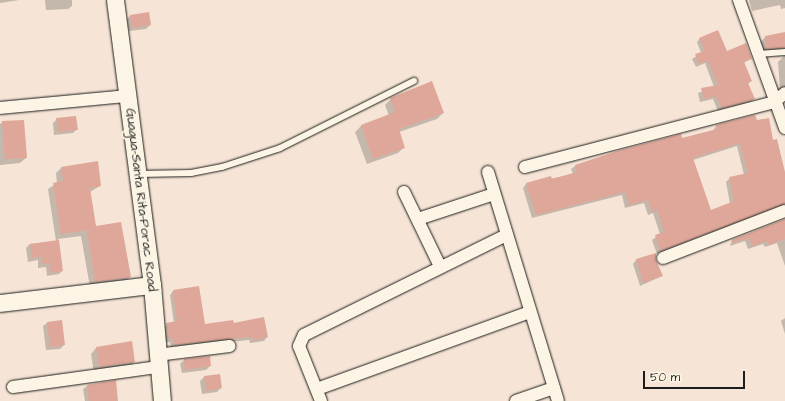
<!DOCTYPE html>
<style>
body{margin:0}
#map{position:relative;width:785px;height:401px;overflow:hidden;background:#f6e5d6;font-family:"Architects Daughter",sans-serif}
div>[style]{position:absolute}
.shadow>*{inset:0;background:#0003}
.building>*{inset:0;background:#dfa799}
.roads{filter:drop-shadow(0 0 1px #1c1c1c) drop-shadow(0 0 1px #1c1c1c)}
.lane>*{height:6px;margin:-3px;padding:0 3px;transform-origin:3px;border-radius:3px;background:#fcf5e5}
.street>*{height:12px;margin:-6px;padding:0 6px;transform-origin:6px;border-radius:6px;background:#fcf5e5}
.secondary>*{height:17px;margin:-8.5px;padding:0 8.5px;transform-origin:8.5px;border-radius:8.5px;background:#fcf5e5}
span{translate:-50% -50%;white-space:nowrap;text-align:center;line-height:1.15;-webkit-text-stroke:4px #fcf5e5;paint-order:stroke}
.street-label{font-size:13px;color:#1c1c1c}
.scale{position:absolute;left:643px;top:371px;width:102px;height:18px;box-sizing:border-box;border:2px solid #1c1c1c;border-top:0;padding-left:5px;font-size:12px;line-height:14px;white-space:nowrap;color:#1c1c1c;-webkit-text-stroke:3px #fcf5e5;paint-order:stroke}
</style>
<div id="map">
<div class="shadow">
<div style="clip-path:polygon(0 0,19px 0,0 3px)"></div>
<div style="clip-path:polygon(45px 0,72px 0,72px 6px,68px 9px,46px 10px)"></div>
<div style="clip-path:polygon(749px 0,785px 0,785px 8px,781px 9px,780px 5px,752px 11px)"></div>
<div style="clip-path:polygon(130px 16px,150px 25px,146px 29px,129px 31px,127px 19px)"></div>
<div style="clip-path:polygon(785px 34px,785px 54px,762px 53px,761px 42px,765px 37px)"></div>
<div style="clip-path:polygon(700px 38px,726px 52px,751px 58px,744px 63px,751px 81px,747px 85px,754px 99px,750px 102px,718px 111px,713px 99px,700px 102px,698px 93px,714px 87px,705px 63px,696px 67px,692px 59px,701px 53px,697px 42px)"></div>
<div style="clip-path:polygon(785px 55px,785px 94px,780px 90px,778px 62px)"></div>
<div style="clip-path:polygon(391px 99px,443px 113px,437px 119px,399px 132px,404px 147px,398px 153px,367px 164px,355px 132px,361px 126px,389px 116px,385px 105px)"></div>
<div style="clip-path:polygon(evenodd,755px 116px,756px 121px,773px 141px,785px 176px,785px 208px,778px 207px,657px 254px,652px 240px,660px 234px,653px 213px,648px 215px,644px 203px,625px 208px,622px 195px,532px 218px,523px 188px,526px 184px,573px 174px,571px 169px,575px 166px,713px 131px,716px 126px,755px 116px,737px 146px,744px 175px,730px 178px,726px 182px,730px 204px,710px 212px,693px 160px,737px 146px)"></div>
<div style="clip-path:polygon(57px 119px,77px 129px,73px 133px,54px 135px,53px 123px)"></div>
<div style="clip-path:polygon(3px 122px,26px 158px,20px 163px,0 165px,0 124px)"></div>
<div style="clip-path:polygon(61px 168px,100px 186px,90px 192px,95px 228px,130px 277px,124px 283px,90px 287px,81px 236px,58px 239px,62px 271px,59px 274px,47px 276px,46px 267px,38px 268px,38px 260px,28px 262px,26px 248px,30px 244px,56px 241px,48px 189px,57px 183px,56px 173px)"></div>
<div style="clip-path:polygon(785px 220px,785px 266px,777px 243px,765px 247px,763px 244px,748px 249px,745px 241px,730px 246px,732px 240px)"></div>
<div style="clip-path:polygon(636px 260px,655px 261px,662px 276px,640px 286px,633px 264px)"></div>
<div style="clip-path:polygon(173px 291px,204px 326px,233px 324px,267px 337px,264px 341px,250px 343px,249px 340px,171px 348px,170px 342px,166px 342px,163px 327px,174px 323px,170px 295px)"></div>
<div style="clip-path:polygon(785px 318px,785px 334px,781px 321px)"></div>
<div style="clip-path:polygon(61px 321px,64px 345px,60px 349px,46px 350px,43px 326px,47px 323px)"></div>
<div style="clip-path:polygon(96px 348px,134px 362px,129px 368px,94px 373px,91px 354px)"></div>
<div style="clip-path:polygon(209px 357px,210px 366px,206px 370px,182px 373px,180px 364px,184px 360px)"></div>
<div style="clip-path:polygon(219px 375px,221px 388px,217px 392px,202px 394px,200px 381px,204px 377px)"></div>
<div style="clip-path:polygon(87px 386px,117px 401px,85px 401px,83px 389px)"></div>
</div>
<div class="building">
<div style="clip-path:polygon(149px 12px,151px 25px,132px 28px,130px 15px)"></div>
<div style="clip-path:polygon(718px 30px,727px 51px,746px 43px,752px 59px,744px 62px,752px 81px,748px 83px,755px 99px,722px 108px,716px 96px,704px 99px,701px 88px,718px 85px,708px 61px,699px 64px,695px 54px,705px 51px,699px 38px)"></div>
<div style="clip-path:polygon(785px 32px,785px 48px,766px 49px,765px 36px)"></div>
<div style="clip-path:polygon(432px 81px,444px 113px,399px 129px,405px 148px,373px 159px,361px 125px,395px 112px,390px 98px)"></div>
<div style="clip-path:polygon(evenodd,755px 115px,757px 120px,769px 118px,773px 140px,777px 139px,785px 172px,785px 204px,660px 251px,655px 235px,664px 232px,657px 210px,652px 212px,648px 200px,629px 205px,625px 192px,536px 215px,526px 183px,551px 176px,552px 179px,577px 172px,575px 165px,617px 151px,681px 134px,682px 138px,717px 129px,716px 125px,755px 115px,740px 143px,748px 173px,729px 177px,734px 201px,711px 210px,693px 158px,740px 143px)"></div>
<div style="clip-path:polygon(76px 116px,78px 130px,58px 132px,56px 118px)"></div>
<div style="clip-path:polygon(24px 120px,27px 158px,5px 159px,2px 121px)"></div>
<div style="clip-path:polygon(98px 161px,101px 186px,90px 188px,96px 226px,121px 222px,131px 277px,95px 282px,87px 230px,61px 234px,53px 183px,63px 181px,61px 167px)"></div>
<div style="clip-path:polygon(785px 219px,785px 239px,768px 245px,767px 241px,752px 246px,749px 238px,733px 243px,732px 240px)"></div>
<div style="clip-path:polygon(59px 240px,63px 271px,51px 273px,49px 263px,42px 264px,41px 257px,32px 258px,30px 244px)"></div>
<div style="clip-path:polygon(656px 253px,656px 260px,663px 276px,643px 283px,636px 259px)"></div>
<div style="clip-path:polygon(199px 286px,205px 324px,233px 320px,234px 323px,264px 317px,268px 337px,253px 341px,252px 337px,228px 339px,174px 345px,173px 339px,169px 339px,166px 323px,177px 321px,173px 290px)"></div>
<div style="clip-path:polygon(62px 320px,65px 345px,50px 347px,47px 322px)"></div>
<div style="clip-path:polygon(132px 341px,135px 362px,99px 367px,96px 347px)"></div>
<div style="clip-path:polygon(210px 356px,211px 366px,185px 370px,184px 359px)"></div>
<div style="clip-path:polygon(220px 374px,222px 388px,206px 391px,204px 376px)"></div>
<div style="clip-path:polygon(116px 380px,118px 401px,89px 401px,87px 385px)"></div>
</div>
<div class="roads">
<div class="lane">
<div style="left:758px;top:54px;width:27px;rotate:-4deg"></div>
<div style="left:139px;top:174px;width:52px;rotate:-1.1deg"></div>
<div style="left:191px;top:173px;width:32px;rotate:-11deg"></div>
<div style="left:222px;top:167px;width:61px;rotate:-18.1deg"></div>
<div style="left:280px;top:148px;width:150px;rotate:-26.6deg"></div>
</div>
<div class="street">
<div style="left:739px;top:0;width:136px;rotate:70.2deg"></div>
<div style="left:0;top:108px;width:128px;rotate:-5.4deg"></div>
<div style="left:525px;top:167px;width:257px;rotate:-14.6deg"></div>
<div style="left:774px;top:102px;width:14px;rotate:-39deg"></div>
<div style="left:488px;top:172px;width:239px;rotate:73deg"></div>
<div style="left:404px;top:192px;width:82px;rotate:64.1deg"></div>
<div style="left:418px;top:219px;width:80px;rotate:-18.2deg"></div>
<div style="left:663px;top:258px;width:131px;rotate:-21.1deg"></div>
<div style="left:157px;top:355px;width:73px;rotate:-7.1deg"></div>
<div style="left:13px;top:387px;width:145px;rotate:-7.9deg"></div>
<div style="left:317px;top:389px;width:226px;rotate:-19.9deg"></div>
<div style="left:321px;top:401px;width:59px;rotate:-111.8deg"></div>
<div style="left:299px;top:346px;width:12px;rotate:-66deg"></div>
<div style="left:304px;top:335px;width:225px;rotate:-26.3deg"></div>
<div style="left:516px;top:401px;width:40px;rotate:-18.9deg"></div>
</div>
<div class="secondary">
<div style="left:115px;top:0;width:287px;rotate:82.6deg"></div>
<div style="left:152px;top:285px;width:116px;rotate:85.1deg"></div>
<div style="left:0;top:303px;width:153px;rotate:-6.8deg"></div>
</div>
</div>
<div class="street-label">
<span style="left:141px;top:200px;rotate:83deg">Guagua-Santa Rita-Porac Road</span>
</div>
<div class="scale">50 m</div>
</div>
